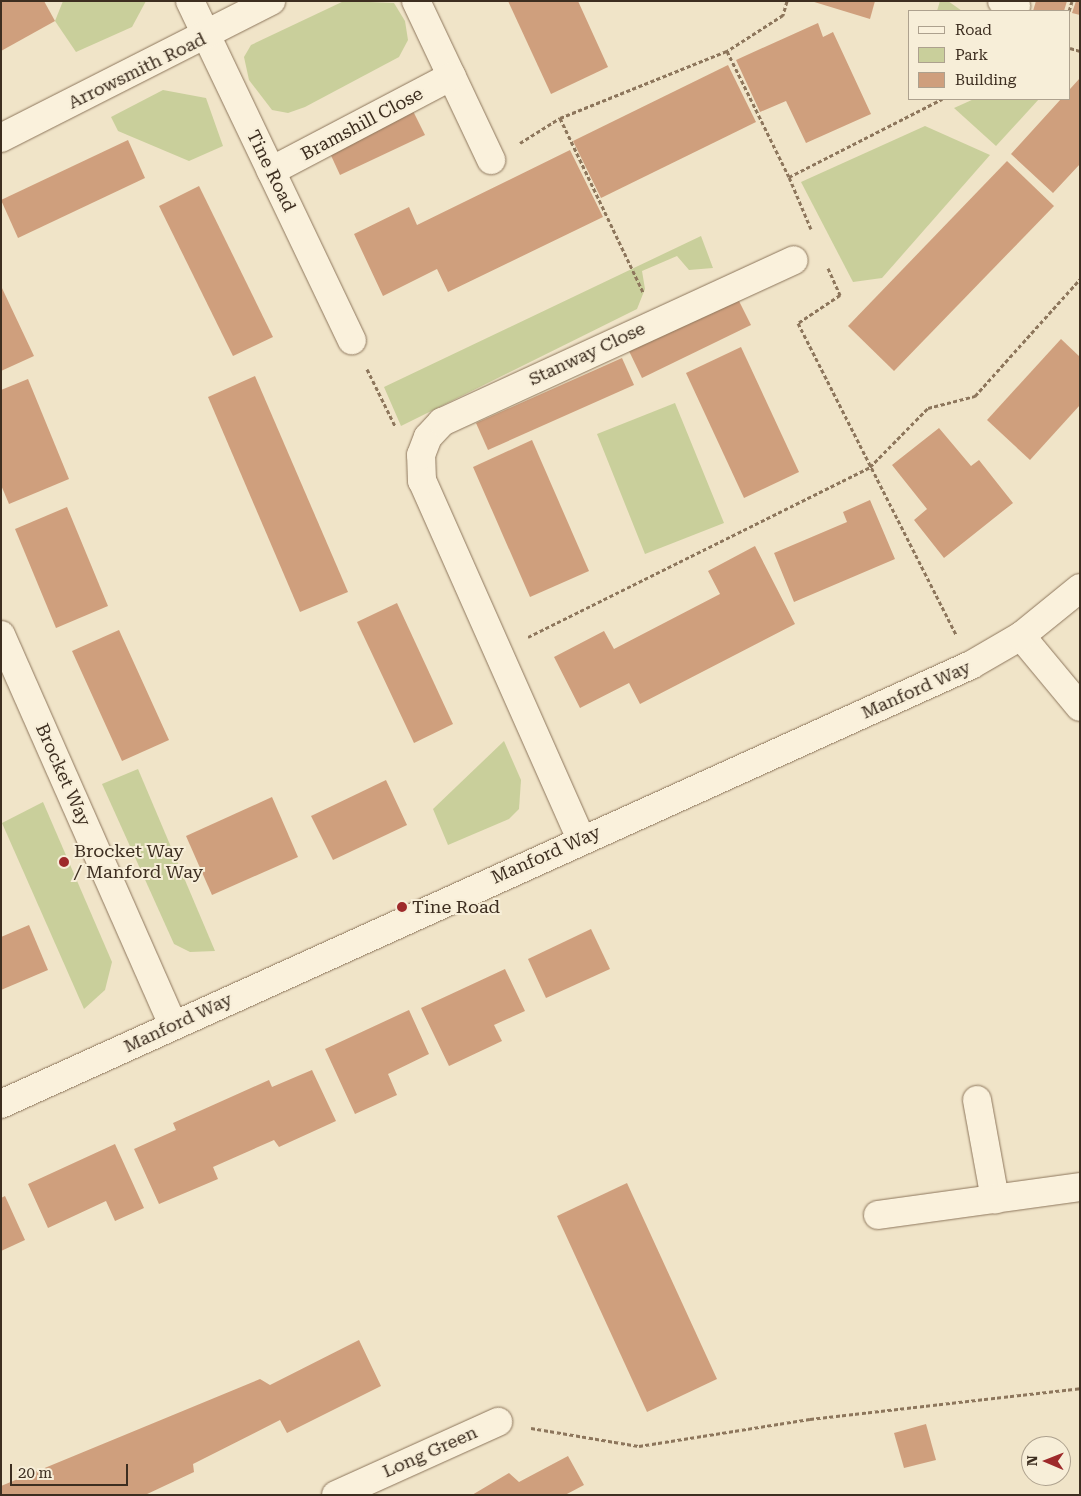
<!DOCTYPE html>
<style>
body{margin:0}
#map{position:relative;width:1081px;height:1496px;overflow:hidden;background:#f0e4c8;font-family:"Roboto Serif",serif}
div>[style]{position:absolute}
.green>*{inset:0;background:#c9cf9b}
.building>*{inset:0;background:#cf9f7d}
.path>*{height:3px;margin-top:-1.5px;transform-origin:0;background:repeating-linear-gradient(90deg,#8d765c 0 4px,transparent 0 6.5px)}
.roads{filter:drop-shadow(0 0 1px #8d765c) drop-shadow(0 0 1px #8d765c)}
.minor>*{height:28px;margin:-14px;padding:0 14px;transform-origin:14px;border-radius:14px;background:#faf1dc}
.dots>*{width:14px;height:14px;translate:-50% -50%;box-sizing:border-box;border:2px solid #f7eed8;border-radius:50%}
span{translate:-50% -50%;white-space:nowrap;text-align:center;line-height:1.15;-webkit-text-stroke:4px #f7eed8;paint-order:stroke}
.street-label{font-size:18px;color:#3d2e20}
.poi-label{font-size:18px;color:#3d2e20}
.left{translate:0 -50%;text-align:left}
.frame{position:absolute;inset:0;border:2px solid #3d2e20;pointer-events:none}
.legend{position:absolute;left:908px;top:10px;width:162px;height:90px;box-sizing:border-box;background:#f7eed8;border:1px solid #ada18e;margin:0;padding:6px 9px;list-style:none;font-size:15px;color:#3d2e20}
.legend li{display:flex;align-items:center;gap:10px;height:25px}
.legend b{width:25px;border:1px solid #ada18e}
.north{position:absolute;left:1021px;top:1436px;width:50px;height:50px;box-sizing:border-box;background:#f7eed8;border:1px solid #ada18e;border-radius:50%;rotate:271deg;font-size:14px;font-weight:700;line-height:20px;text-align:center;color:#3d2e20}
.north::after{content:'';display:block;margin:auto;width:18px;height:22px;background:#9e2a2b;clip-path:polygon(50% 0,100% 100%,50% 72%,0 100%)}
.scale{position:absolute;left:10px;top:1464px;width:118px;height:22px;box-sizing:border-box;border:2px solid #3d2e20;border-top:0;padding-left:6px;font-size:15px;line-height:18px;white-space:nowrap;color:#3d2e20;-webkit-text-stroke:4px #f7eed8;paint-order:stroke}
</style>
<div id="map">
<div class="green">
<div style="clip-path:polygon(63px 1px,146px 1px,132px 27px,76px 52px,55px 21px)"></div>
<div style="clip-path:polygon(344px 1px,394px 3px,405px 21px,408px 40px,399px 57px,305px 107px,288px 113px,272px 110px,249px 80px,244px 57px,251px 45px)"></div>
<div style="clip-path:polygon(940px 1px,948px 1px,962px 11px,937px 11px)"></div>
<div style="clip-path:polygon(163px 90px,206px 98px,223px 146px,189px 161px,118px 131px,111px 117px)"></div>
<div style="clip-path:polygon(974px 99px,1039px 99px,996px 146px,954px 108px)"></div>
<div style="clip-path:polygon(925px 126px,990px 155px,882px 278px,853px 282px,801px 182px)"></div>
<div style="clip-path:polygon(701px 236px,713px 268px,689px 270px,677px 256px,642px 271px,645px 289px,637px 309px,401px 426px,384px 387px)"></div>
<div style="clip-path:polygon(675px 403px,724px 523px,645px 554px,597px 434px)"></div>
<div style="clip-path:polygon(504px 741px,521px 780px,519px 809px,509px 819px,448px 845px,433px 809px)"></div>
<div style="clip-path:polygon(138px 769px,215px 951px,190px 952px,174px 944px,102px 784px)"></div>
<div style="clip-path:polygon(43px 802px,112px 962px,105px 990px,84px 1009px,2px 823px)"></div>
</div>
<div class="building">
<div style="clip-path:polygon(1px 1px,44px 1px,55px 21px,1px 51px)"></div>
<div style="clip-path:polygon(508px 1px,578px 1px,608px 67px,551px 94px)"></div>
<div style="clip-path:polygon(811px 1px,875px 1px,870px 19px)"></div>
<div style="clip-path:polygon(1036px 1px,1067px 1px,1064px 11px,1033px 11px)"></div>
<div style="clip-path:polygon(1076px 1px,1080px 1px,1080px 15px,1072px 13px)"></div>
<div style="clip-path:polygon(818px 23px,823px 37px,833px 32px,871px 114px,806px 143px,786px 101px,760px 112px,736px 60px)"></div>
<div style="clip-path:polygon(728px 65px,756px 122px,601px 198px,573px 141px)"></div>
<div style="clip-path:polygon(1080px 78px,1080px 164px,1053px 193px,1011px 154px,1061px 99px,1070px 99px,1070px 89px)"></div>
<div style="clip-path:polygon(412px 109px,425px 135px,340px 175px,328px 149px)"></div>
<div style="clip-path:polygon(128px 140px,145px 178px,18px 238px,1px 200px)"></div>
<div style="clip-path:polygon(570px 150px,603px 217px,448px 292px,437px 269px,383px 296px,354px 234px,409px 207px,417px 225px)"></div>
<div style="clip-path:polygon(1007px 161px,1054px 206px,894px 371px,848px 326px)"></div>
<div style="clip-path:polygon(199px 186px,273px 337px,233px 356px,159px 206px)"></div>
<div style="clip-path:polygon(1px 286px,34px 356px,1px 371px)"></div>
<div style="clip-path:polygon(738px 299px,751px 325px,642px 378px,629px 351px)"></div>
<div style="clip-path:polygon(1061px 339px,1080px 357px,1080px 405px,1030px 460px,987px 420px)"></div>
<div style="clip-path:polygon(741px 347px,799px 472px,744px 498px,686px 373px)"></div>
<div style="clip-path:polygon(622px 358px,634px 385px,488px 450px,476px 423px)"></div>
<div style="clip-path:polygon(255px 376px,348px 592px,300px 612px,208px 397px)"></div>
<div style="clip-path:polygon(28px 379px,69px 479px,9px 504px,1px 485px,1px 390px)"></div>
<div style="clip-path:polygon(939px 428px,971px 466px,979px 460px,1013px 503px,944px 558px,914px 520px,927px 509px,892px 465px)"></div>
<div style="clip-path:polygon(532px 440px,589px 571px,530px 597px,473px 467px)"></div>
<div style="clip-path:polygon(870px 500px,895px 559px,794px 602px,774px 553px,847px 522px,843px 512px)"></div>
<div style="clip-path:polygon(67px 507px,108px 606px,56px 628px,15px 529px)"></div>
<div style="clip-path:polygon(755px 546px,795px 624px,640px 704px,629px 683px,580px 708px,554px 657px,604px 631px,614px 649px,720px 594px,708px 571px)"></div>
<div style="clip-path:polygon(397px 603px,453px 724px,414px 743px,357px 622px)"></div>
<div style="clip-path:polygon(119px 630px,169px 740px,122px 761px,72px 651px)"></div>
<div style="clip-path:polygon(386px 780px,407px 825px,333px 860px,311px 816px)"></div>
<div style="clip-path:polygon(272px 797px,298px 857px,212px 895px,186px 836px)"></div>
<div style="clip-path:polygon(29px 925px,48px 970px,1px 990px,1px 937px)"></div>
<div style="clip-path:polygon(591px 929px,610px 969px,546px 998px,528px 959px)"></div>
<div style="clip-path:polygon(505px 969px,525px 1011px,494px 1025px,502px 1041px,449px 1066px,421px 1008px)"></div>
<div style="clip-path:polygon(409px 1010px,429px 1054px,388px 1074px,397px 1095px,355px 1114px,325px 1049px)"></div>
<div style="clip-path:polygon(312px 1070px,336px 1121px,279px 1147px,274px 1140px,213px 1167px,218px 1179px,159px 1204px,134px 1149px,176px 1130px,173px 1123px,269px 1080px,272px 1087px)"></div>
<div style="clip-path:polygon(115px 1144px,144px 1208px,115px 1221px,106px 1201px,48px 1228px,28px 1184px)"></div>
<div style="clip-path:polygon(627px 1183px,717px 1379px,647px 1412px,557px 1216px)"></div>
<div style="clip-path:polygon(5px 1196px,25px 1240px,1px 1251px,1px 1198px)"></div>
<div style="clip-path:polygon(359px 1340px,381px 1386px,287px 1433px,280px 1420px,193px 1464px,194px 1472px,145px 1495px,1px 1495px,1px 1486px,260px 1379px,270px 1385px)"></div>
<div style="clip-path:polygon(926px 1424px,936px 1460px,904px 1468px,894px 1433px)"></div>
<div style="clip-path:polygon(568px 1456px,584px 1485px,565px 1495px,472px 1495px,509px 1473px,519px 1482px)"></div>
</div>
<div class="path">
<div style="left:787px;top:1px;width:15px;rotate:106deg"></div>
<div style="left:783px;top:15px;width:67px;rotate:147.3deg"></div>
<div style="left:727px;top:51px;width:140px;rotate:63.8deg"></div>
<div style="left:1069px;top:11px;width:10px;rotate:-73deg"></div>
<div style="left:1070px;top:48px;width:10px;rotate:17deg"></div>
<div style="left:560px;top:118px;width:180px;rotate:-21.9deg"></div>
<div style="left:520px;top:143px;width:47px;rotate:-32deg"></div>
<div style="left:560px;top:118px;width:193px;rotate:64.5deg"></div>
<div style="left:811px;top:229px;width:56px;rotate:-112.9deg"></div>
<div style="left:789px;top:177px;width:172px;rotate:-27deg"></div>
<div style="left:828px;top:268px;width:30px;rotate:66deg"></div>
<div style="left:840px;top:295px;width:50px;rotate:146.3deg"></div>
<div style="left:798px;top:323px;width:350px;rotate:63.1deg"></div>
<div style="left:367px;top:369px;width:64px;rotate:63.8deg"></div>
<div style="left:528px;top:637px;width:382px;rotate:-26.4deg"></div>
<div style="left:870px;top:467px;width:83px;rotate:-45.5deg"></div>
<div style="left:928px;top:408px;width:49px;rotate:-14.3deg"></div>
<div style="left:975px;top:396px;width:157px;rotate:-48.1deg"></div>
<div style="left:531px;top:1428px;width:109px;rotate:9.5deg"></div>
<div style="left:639px;top:1446px;width:173px;rotate:-9deg"></div>
<div style="left:810px;top:1419px;width:272px;rotate:-6.5deg"></div>
</div>
<div class="roads">
<div class="minor">
<div style="left:190px;top:1px;width:376px;rotate:64.5deg"></div>
<div style="left:416px;top:1px;width:176px;rotate:64.7deg"></div>
<div style="left:1002px;top:1px;width:15px;rotate:20deg"></div>
<div style="left:1px;top:138px;width:303px;rotate:-26.9deg"></div>
<div style="left:271px;top:171px;width:204px;rotate:-27.7deg"></div>
<div style="left:1px;top:635px;width:426px;rotate:66.2deg"></div>
<div style="left:1021px;top:636px;width:92px;rotate:50.3deg"></div>
<div style="left:581px;top:839px;width:392px;rotate:-113.9deg"></div>
<div style="left:422px;top:481px;width:26px;rotate:-92deg"></div>
<div style="left:421px;top:455px;width:19px;rotate:-69deg"></div>
<div style="left:428px;top:437px;width:21px;rotate:-47deg"></div>
<div style="left:442px;top:422px;width:387px;rotate:-24.7deg"></div>
<div style="left:977px;top:1100px;width:101px;rotate:79.7deg"></div>
<div style="left:1px;top:1104px;width:1065px;rotate:-24.35deg"></div>
<div style="left:971px;top:665px;width:58px;rotate:-30.1deg"></div>
<div style="left:1021px;top:636px;width:76px;rotate:-39.1deg"></div>
<div style="left:878px;top:1215px;width:204px;rotate:-7.9deg"></div>
<div style="left:336px;top:1495px;width:178px;rotate:-24.3deg"></div>
</div>
</div>
<div class="dots">
<div style="left:64px;top:862px;background:#9e2a2b"></div>
<div style="left:402px;top:907px;background:#9e2a2b"></div>
</div>
<div class="street-label">
<span style="left:137px;top:71px;rotate:-26deg">Arrowsmith Road</span>
<span style="left:362px;top:124px;rotate:-28deg">Bramshill Close</span>
<span style="left:271px;top:171px;rotate:64deg">Tine Road</span>
<span style="left:587px;top:354px;rotate:-25deg">Stanway Close</span>
<span style="left:916px;top:690px;rotate:-24deg">Manford Way</span>
<span style="left:63px;top:775px;rotate:66deg">Brocket Way</span>
<span style="left:546px;top:855px;rotate:-24deg">Manford Way</span>
<span style="left:178px;top:1023px;rotate:-25deg">Manford Way</span>
<span style="left:430px;top:1452px;rotate:-24deg">Long Green</span>
</div>
<div class="poi-label">
<span class="left" style="left:74px;top:862px">Brocket Way<br>/ Manford Way</span>
<span class="left" style="left:412px;top:907px">Tine Road</span>
</div>
<div class="frame"></div>
<ul class="legend">
<li><b style="height:6px;background:#faf1dc"></b>Road</li>
<li><b style="height:14px;background:#c9cf9b"></b>Park</li>
<li><b style="height:14px;background:#cf9f7d"></b>Building</li>
</ul>
<div class="north">N</div>
<div class="scale">20 m</div>
</div>
